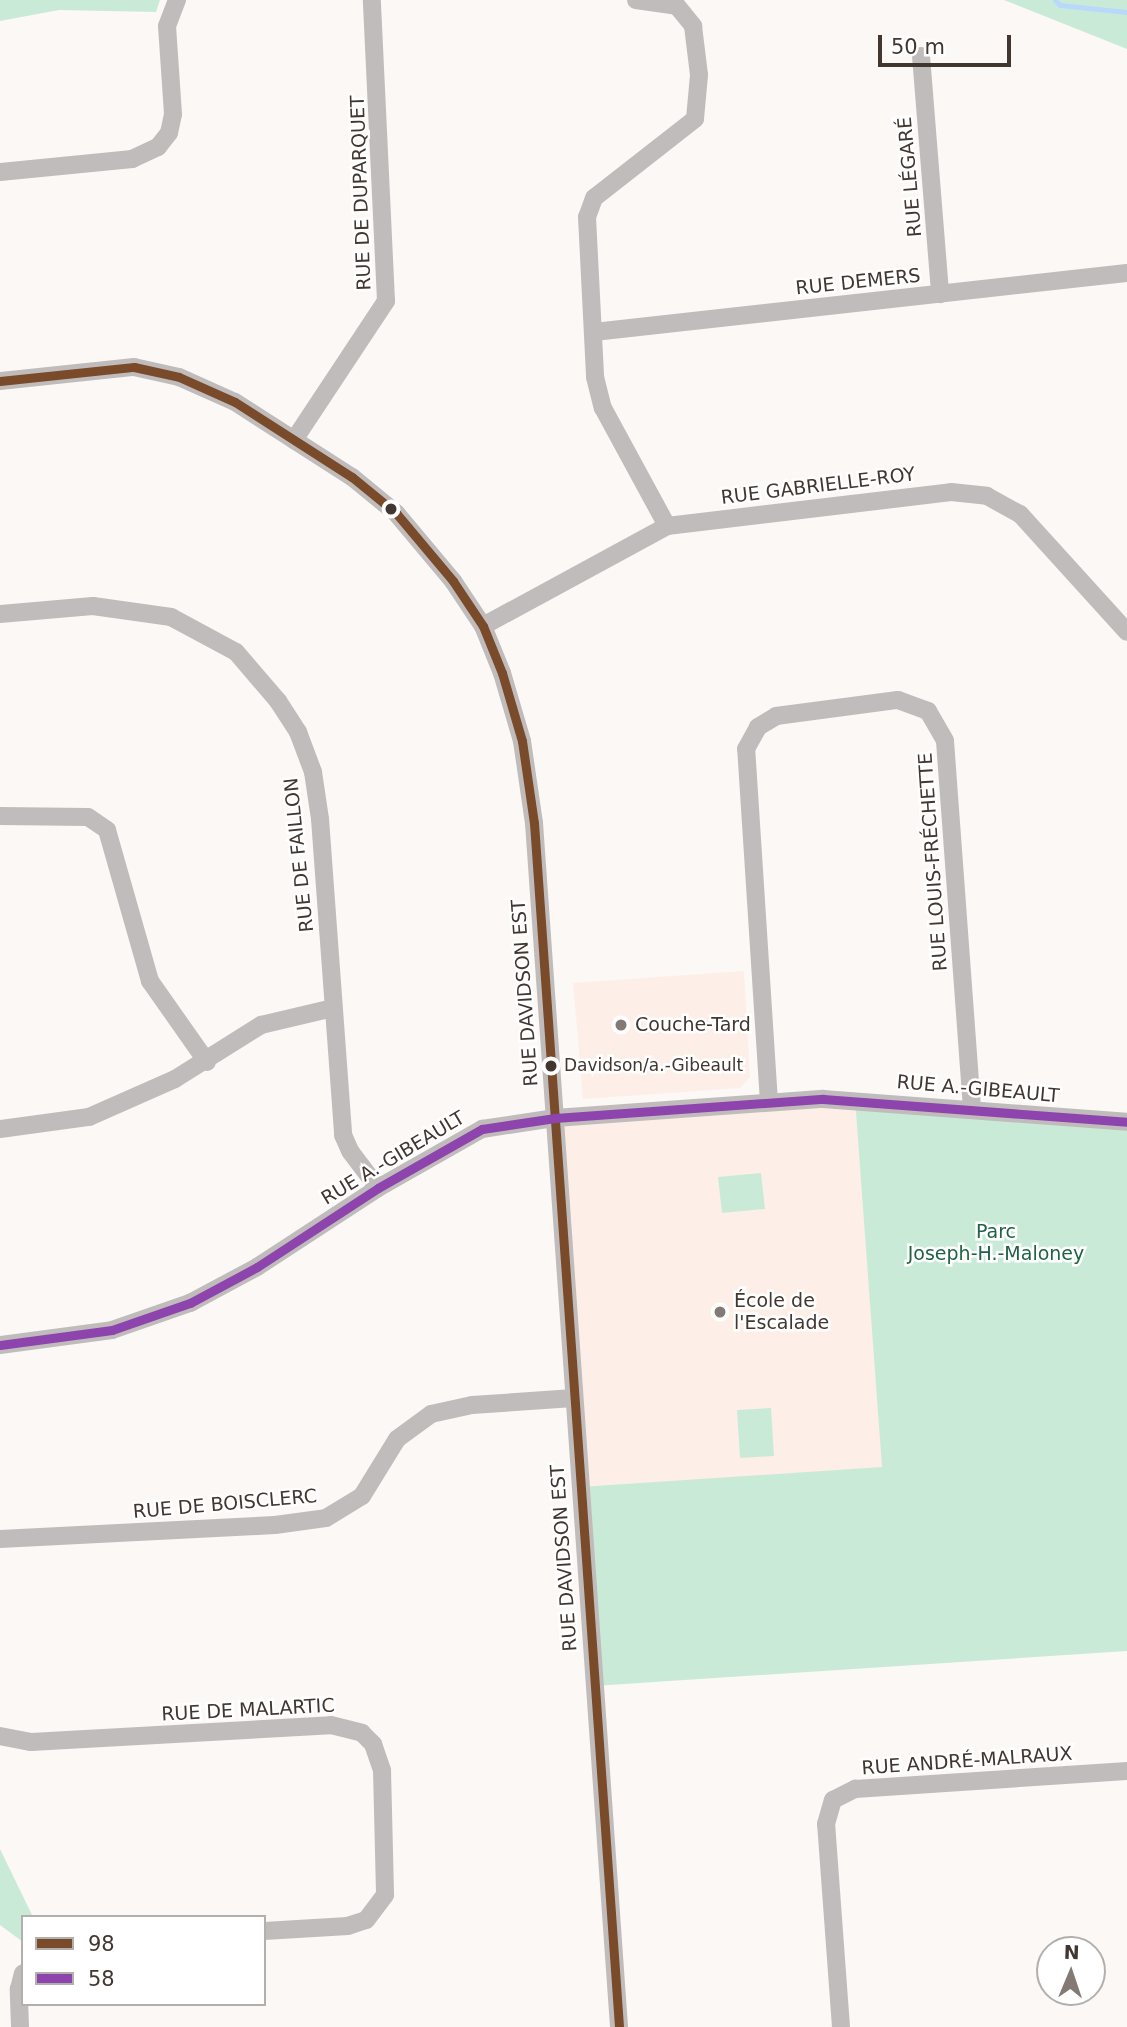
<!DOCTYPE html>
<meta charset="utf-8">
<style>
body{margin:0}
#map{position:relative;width:1127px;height:2027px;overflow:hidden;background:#fbf8f6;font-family:"DejaVu Sans",sans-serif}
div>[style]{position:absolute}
.built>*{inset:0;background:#fdefe8}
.green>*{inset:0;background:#caead8}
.stream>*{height:5px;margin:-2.5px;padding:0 2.5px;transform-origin:2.5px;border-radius:2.5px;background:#b8d9fa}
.minor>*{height:18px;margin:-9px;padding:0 9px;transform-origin:9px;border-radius:9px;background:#c1bcbc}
.bus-1>*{height:9px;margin:-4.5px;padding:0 4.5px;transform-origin:4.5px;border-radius:4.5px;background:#7a4b2a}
.bus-2>*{height:9px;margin:-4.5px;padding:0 4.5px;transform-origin:4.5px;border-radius:4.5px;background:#8e44ad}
.dots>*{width:19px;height:19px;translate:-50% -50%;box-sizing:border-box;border:4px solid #fff;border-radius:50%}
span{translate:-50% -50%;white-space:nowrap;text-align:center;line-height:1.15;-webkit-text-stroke:5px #fff;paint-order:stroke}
.bus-label{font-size:17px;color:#423630}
.left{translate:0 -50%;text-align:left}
.street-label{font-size:19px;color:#423630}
.poi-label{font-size:19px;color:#423630}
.park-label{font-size:19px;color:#216246}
.legend{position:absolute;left:21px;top:1915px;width:245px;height:91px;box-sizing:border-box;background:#fff;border:2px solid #b3afac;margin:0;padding:9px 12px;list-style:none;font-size:21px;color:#423630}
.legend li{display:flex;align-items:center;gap:14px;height:35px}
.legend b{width:35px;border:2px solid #b3afac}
.north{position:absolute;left:1036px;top:1936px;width:70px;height:70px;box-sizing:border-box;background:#fff;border:2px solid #b3afac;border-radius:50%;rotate:2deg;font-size:19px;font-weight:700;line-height:28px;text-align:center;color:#423630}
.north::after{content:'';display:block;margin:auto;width:24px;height:32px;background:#837a75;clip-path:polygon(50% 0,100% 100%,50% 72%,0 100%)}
.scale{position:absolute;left:878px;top:35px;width:133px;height:32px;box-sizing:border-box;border:4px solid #423630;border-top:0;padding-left:9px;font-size:21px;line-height:24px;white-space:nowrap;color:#423630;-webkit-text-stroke:5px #fff;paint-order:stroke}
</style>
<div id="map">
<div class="built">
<div style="clip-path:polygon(744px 971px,750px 1077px,740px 1088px,583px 1099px,573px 983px)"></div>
<div style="clip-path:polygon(855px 1099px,883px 1468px,579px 1487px,555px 1118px)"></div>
</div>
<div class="green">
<div style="clip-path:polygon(0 0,160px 0,156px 12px,59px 10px,0 21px)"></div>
<div style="clip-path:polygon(1004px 0,1127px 0,1127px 49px)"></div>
<div style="clip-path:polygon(855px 1099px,1127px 1122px,1127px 1651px,594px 1686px,579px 1487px,882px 1467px)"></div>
<div style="clip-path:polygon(761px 1173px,765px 1209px,722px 1213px,718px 1177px)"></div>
<div style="clip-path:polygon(771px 1408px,774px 1456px,740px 1458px,737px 1410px)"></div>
<div style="clip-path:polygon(0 1849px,33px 1917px,23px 1917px,23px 1942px,0 1925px)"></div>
</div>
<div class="stream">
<div style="left:1055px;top:0;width:7px;rotate:45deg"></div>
<div style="left:1060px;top:5px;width:67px;rotate:6deg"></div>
</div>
<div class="minor">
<div style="left:636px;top:0;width:41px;rotate:8.3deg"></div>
<div style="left:677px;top:6px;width:26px;rotate:51deg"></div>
<div style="left:693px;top:26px;width:49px;rotate:83deg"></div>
<div style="left:699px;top:75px;width:44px;rotate:95.2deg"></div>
<div style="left:695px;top:119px;width:128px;rotate:142deg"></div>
<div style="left:594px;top:198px;width:20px;rotate:110deg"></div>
<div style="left:587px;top:217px;width:160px;rotate:87.1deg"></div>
<div style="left:595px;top:377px;width:32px;rotate:76deg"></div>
<div style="left:603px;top:408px;width:134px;rotate:61.5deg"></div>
<div style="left:921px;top:56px;width:239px;rotate:85.4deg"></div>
<div style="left:0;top:172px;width:133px;rotate:-5.6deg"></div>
<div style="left:132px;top:159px;width:29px;rotate:-25deg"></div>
<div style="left:158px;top:147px;width:18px;rotate:-52deg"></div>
<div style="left:169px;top:133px;width:19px;rotate:-78deg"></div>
<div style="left:173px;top:114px;width:88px;rotate:-93.9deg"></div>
<div style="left:167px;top:26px;width:28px;rotate:-69deg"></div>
<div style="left:594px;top:332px;width:536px;rotate:-6.32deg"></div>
<div style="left:0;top:381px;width:135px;rotate:-6deg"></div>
<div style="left:134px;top:367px;width:46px;rotate:12.5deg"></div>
<div style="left:179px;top:377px;width:61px;rotate:24.1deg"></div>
<div style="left:235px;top:402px;width:139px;rotate:32.7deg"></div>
<div style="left:352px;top:477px;width:57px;rotate:39.3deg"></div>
<div style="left:396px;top:513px;width:89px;rotate:50deg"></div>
<div style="left:453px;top:581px;width:54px;rotate:56.3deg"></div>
<div style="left:483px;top:626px;width:51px;rotate:68deg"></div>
<div style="left:502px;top:673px;width:71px;rotate:73.6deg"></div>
<div style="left:522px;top:741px;width:83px;rotate:81.7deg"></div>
<div style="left:534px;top:823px;width:1207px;rotate:85.96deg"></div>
<div style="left:294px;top:440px;width:167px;rotate:-56.5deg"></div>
<div style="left:386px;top:301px;width:301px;rotate:-92.7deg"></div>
<div style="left:0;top:614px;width:93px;rotate:-4.9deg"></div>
<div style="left:93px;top:606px;width:79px;rotate:8deg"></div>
<div style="left:171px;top:617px;width:74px;rotate:28.3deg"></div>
<div style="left:236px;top:652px;width:65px;rotate:49.4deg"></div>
<div style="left:278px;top:701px;width:37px;rotate:57deg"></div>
<div style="left:298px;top:732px;width:43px;rotate:69.4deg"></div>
<div style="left:313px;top:772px;width:48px;rotate:81.5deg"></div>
<div style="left:320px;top:819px;width:317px;rotate:85.8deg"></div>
<div style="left:343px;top:1135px;width:17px;rotate:66deg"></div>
<div style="left:350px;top:1151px;width:46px;rotate:52.9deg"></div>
<div style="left:483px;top:626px;width:209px;rotate:-28.5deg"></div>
<div style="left:667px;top:526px;width:286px;rotate:-6.8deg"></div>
<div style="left:951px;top:492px;width:36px;rotate:6deg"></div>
<div style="left:987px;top:496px;width:38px;rotate:29deg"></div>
<div style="left:1020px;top:514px;width:159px;rotate:47.8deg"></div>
<div style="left:0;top:816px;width:88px;rotate:0.7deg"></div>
<div style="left:88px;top:817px;width:23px;rotate:34deg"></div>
<div style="left:107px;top:830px;width:157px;rotate:74.1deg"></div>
<div style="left:150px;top:981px;width:99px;rotate:54.9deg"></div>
<div style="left:769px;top:1102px;width:354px;rotate:-93.7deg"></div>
<div style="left:746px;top:749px;width:25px;rotate:-61deg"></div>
<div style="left:758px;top:727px;width:21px;rotate:-31deg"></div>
<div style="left:776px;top:716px;width:123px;rotate:-7.5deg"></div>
<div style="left:898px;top:700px;width:32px;rotate:20deg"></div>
<div style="left:928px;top:711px;width:34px;rotate:60deg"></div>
<div style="left:945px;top:741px;width:369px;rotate:85.8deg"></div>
<div style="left:0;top:1129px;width:90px;rotate:-7.7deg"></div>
<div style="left:89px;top:1117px;width:94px;rotate:-23.8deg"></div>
<div style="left:175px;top:1079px;width:102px;rotate:-32.1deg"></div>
<div style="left:261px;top:1025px;width:74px;rotate:-13.3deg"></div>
<div style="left:0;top:1345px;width:113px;rotate:-7.6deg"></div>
<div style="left:112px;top:1330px;width:83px;rotate:-19.1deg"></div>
<div style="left:190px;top:1303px;width:76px;rotate:-28.2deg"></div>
<div style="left:257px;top:1267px;width:145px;rotate:-33.1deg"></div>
<div style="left:378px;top:1188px;width:120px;rotate:-29.6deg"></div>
<div style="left:482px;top:1129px;width:74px;rotate:-8.6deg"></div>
<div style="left:555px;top:1118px;width:269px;rotate:-4.1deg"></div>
<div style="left:823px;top:1099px;width:305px;rotate:4.3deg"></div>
<div style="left:0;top:1539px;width:275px;rotate:-2.9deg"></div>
<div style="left:275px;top:1525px;width:51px;rotate:-7.8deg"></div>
<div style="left:326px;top:1518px;width:42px;rotate:-31.4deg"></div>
<div style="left:362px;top:1496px;width:67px;rotate:-58.4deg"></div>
<div style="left:397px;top:1439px;width:42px;rotate:-36.3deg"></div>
<div style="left:431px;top:1414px;width:42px;rotate:-12.4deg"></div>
<div style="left:472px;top:1405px;width:102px;rotate:-3.9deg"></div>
<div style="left:0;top:1736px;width:32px;rotate:11deg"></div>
<div style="left:31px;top:1742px;width:300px;rotate:-3.2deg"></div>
<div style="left:331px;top:1725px;width:32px;rotate:14deg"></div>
<div style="left:362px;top:1733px;width:16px;rotate:45deg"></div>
<div style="left:373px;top:1744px;width:28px;rotate:71deg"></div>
<div style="left:382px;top:1770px;width:125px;rotate:88.6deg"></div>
<div style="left:385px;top:1895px;width:31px;rotate:127deg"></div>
<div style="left:366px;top:1920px;width:19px;rotate:162deg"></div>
<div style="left:348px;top:1926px;width:84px;rotate:176.6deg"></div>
<div style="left:20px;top:2027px;width:38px;rotate:-92deg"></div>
<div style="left:19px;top:1989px;width:16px;rotate:-76deg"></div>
<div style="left:841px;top:2027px;width:204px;rotate:-94.2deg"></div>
<div style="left:826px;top:1824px;width:25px;rotate:-74deg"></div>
<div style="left:833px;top:1800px;width:25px;rotate:-27deg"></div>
<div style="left:855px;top:1789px;width:273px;rotate:-3.8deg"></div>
</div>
<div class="bus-1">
<div style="left:0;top:381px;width:135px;rotate:-6deg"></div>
<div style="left:134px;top:367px;width:46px;rotate:12.5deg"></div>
<div style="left:179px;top:377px;width:61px;rotate:24.1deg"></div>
<div style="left:235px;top:402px;width:139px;rotate:32.7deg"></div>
<div style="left:352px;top:477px;width:57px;rotate:39.3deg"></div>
<div style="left:396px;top:513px;width:89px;rotate:50deg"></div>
<div style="left:453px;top:581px;width:54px;rotate:56.3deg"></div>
<div style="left:483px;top:626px;width:51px;rotate:68deg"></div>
<div style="left:502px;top:673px;width:71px;rotate:73.6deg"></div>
<div style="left:522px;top:741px;width:83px;rotate:81.7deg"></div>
<div style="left:534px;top:823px;width:1207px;rotate:85.96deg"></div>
</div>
<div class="bus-2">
<div style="left:0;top:1345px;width:113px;rotate:-7.6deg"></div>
<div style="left:112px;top:1330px;width:83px;rotate:-19.1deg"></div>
<div style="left:190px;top:1303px;width:76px;rotate:-28.2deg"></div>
<div style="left:257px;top:1267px;width:145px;rotate:-33.1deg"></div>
<div style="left:378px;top:1188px;width:120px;rotate:-29.6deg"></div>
<div style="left:482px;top:1129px;width:74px;rotate:-8.6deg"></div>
<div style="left:555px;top:1118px;width:269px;rotate:-4.1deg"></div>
<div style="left:823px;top:1099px;width:305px;rotate:4.3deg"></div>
</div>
<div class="dots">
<div style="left:391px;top:509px;background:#423630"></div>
<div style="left:621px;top:1025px;background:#837a75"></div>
<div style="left:551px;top:1066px;background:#423630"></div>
<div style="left:720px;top:1312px;background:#837a75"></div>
</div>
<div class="bus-label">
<span class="left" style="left:564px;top:1066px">Davidson/a.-Gibeault</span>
</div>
<div class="street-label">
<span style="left:910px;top:177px;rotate:-95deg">RUE LÉGARÉ</span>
<span style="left:361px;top:193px;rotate:-92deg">RUE DE DUPARQUET</span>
<span style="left:858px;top:282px;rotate:-6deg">RUE DEMERS</span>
<span style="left:818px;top:486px;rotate:-7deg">RUE GABRIELLE-ROY</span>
<span style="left:299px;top:855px;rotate:-96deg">RUE DE FAILLON</span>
<span style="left:933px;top:862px;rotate:-94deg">RUE LOUIS-FRÉCHETTE</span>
<span style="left:525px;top:993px;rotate:-94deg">RUE DAVIDSON EST</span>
<span style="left:978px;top:1089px;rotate:5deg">RUE A.-GIBEAULT</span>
<span style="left:393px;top:1158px;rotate:-31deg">RUE A.-GIBEAULT</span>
<span style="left:225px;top:1504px;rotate:-5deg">RUE DE BOISCLERC</span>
<span style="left:564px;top:1558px;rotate:-94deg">RUE DAVIDSON EST</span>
<span style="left:248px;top:1710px;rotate:-3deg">RUE DE MALARTIC</span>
<span style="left:967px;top:1761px;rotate:-4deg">RUE ANDRÉ-MALRAUX</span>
</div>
<div class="poi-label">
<span class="left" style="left:635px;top:1025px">Couche-Tard</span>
<span class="left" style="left:734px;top:1312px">École de<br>l'Escalade</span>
</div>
<div class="park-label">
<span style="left:996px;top:1243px">Parc<br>Joseph-H.-Maloney</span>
</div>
<ul class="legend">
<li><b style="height:9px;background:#7a4b2a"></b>98</li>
<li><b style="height:9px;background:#8e44ad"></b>58</li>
</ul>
<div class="north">N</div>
<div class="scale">50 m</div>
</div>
